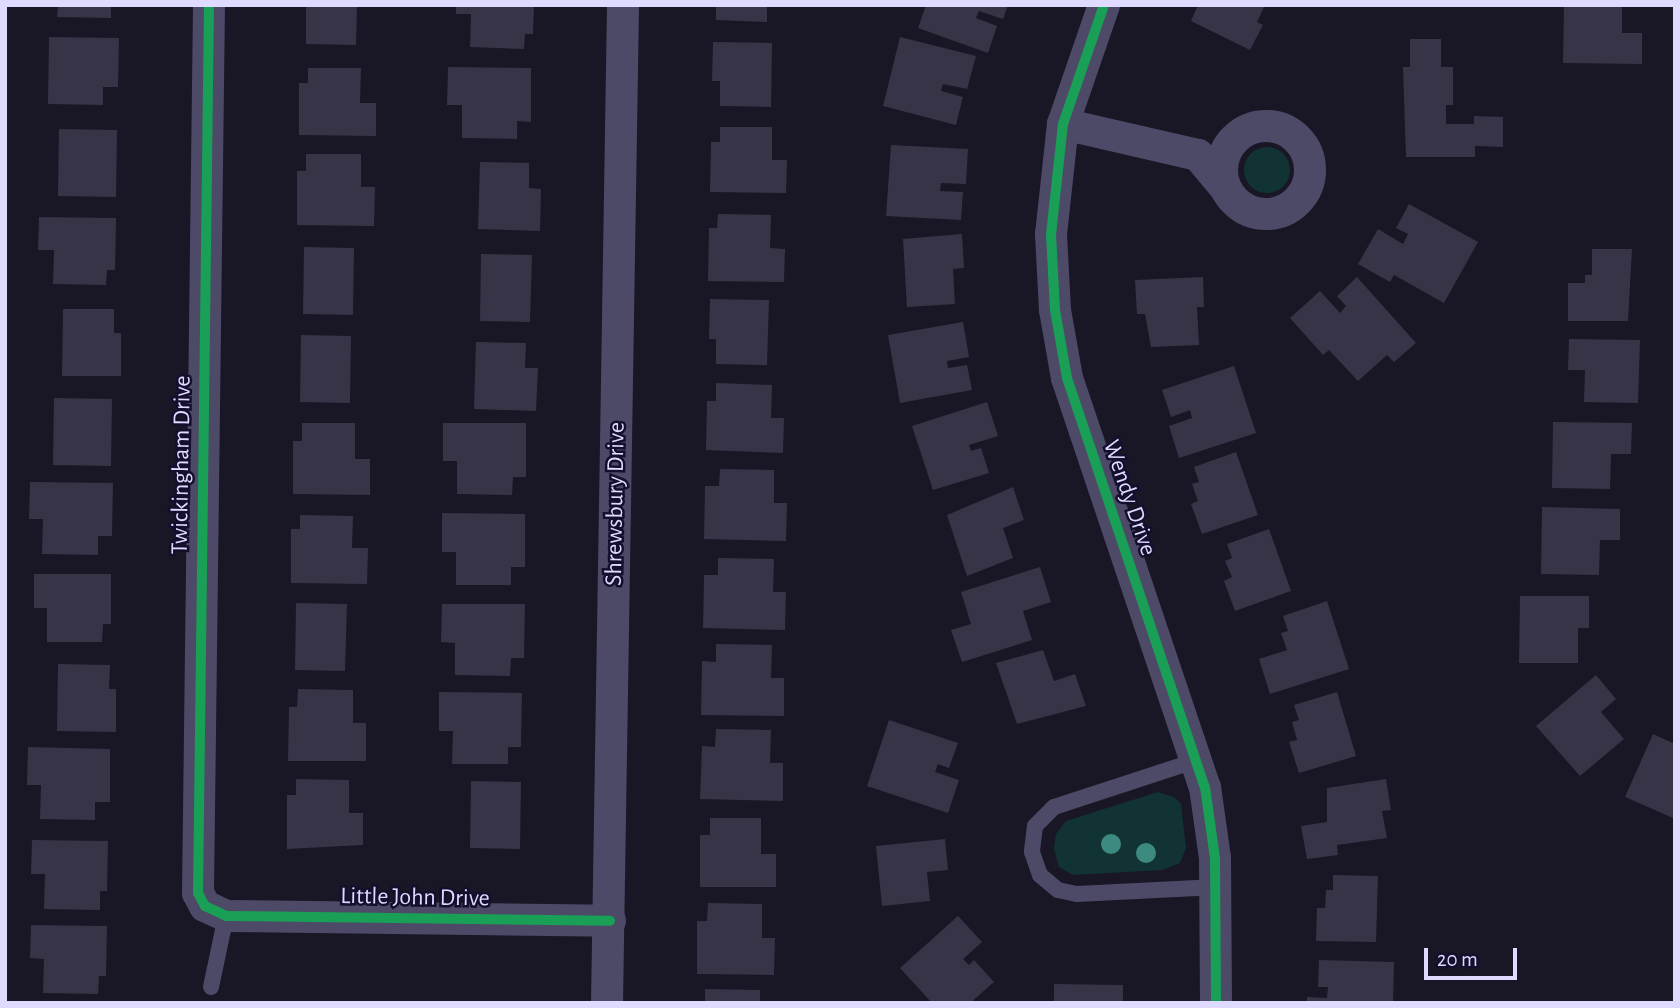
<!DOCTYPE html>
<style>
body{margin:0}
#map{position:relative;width:1680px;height:1008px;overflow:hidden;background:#191626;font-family:"Alegreya Sans",sans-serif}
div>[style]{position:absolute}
.green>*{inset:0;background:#123334}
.round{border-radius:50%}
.building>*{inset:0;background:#383447}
.service>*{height:16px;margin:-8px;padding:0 8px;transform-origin:8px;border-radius:8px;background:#4c4a67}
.minor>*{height:32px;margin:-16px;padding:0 16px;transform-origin:16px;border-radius:16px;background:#4c4a67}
.minor>.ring{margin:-16px;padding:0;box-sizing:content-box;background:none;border:32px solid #4c4a67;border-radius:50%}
.cycleway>*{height:10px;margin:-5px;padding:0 5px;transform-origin:5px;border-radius:5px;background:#1a9f57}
.trees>*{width:20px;height:20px;margin:-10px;border-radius:50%;background:#3d8b80}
span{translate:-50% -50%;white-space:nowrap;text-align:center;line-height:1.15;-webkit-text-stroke:5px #140f2d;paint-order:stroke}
.street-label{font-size:24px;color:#dfdaff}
.frame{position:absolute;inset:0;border:7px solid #dfdaff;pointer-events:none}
.scale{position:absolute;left:1424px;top:948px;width:93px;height:32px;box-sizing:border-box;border:4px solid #dfdaff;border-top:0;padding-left:9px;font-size:21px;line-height:24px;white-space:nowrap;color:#dfdaff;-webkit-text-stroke:5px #140f2d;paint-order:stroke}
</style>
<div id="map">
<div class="green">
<div class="round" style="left:1244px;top:147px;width:46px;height:46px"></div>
<div style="clip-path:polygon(1158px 792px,1174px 797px,1181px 804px,1186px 848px,1180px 863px,1163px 870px,1073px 875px,1059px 867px,1054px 849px,1056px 834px,1066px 821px)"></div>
</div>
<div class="building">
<div style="clip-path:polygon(58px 5px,111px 5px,111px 18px,57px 17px)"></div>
<div style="clip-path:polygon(306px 5px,357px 5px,356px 45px,306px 44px)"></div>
<div style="clip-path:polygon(456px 5px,534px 5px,533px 34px,525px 34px,524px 49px,470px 47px,471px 14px,456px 14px)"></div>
<div style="clip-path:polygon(716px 5px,767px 5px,767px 22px,716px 20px)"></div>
<div style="clip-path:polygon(926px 5px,1008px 5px,1003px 19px,979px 11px,976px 18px,997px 26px,988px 53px,918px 28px)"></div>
<div style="clip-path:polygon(1198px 5px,1265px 5px,1257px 22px,1263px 25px,1250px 50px,1191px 21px)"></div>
<div style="clip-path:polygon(1564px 5px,1622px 5px,1622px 33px,1642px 33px,1642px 64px,1563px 63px)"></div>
<div style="clip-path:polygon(49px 37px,119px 38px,118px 87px,103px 87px,103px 105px,48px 104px)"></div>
<div style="clip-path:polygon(900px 37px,976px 56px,967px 89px,943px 84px,941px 91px,963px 97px,956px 125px,883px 106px)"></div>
<div style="clip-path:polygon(1410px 39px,1441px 39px,1441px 67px,1453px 67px,1453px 105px,1446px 105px,1446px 124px,1474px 124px,1474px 116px,1503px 117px,1503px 147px,1475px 146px,1475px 157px,1406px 157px,1403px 67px,1410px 67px)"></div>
<div style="clip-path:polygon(713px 42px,772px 43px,771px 107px,720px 106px,720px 81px,712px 81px)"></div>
<div style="clip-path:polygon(448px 67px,531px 68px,531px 122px,517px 121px,517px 139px,462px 138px,462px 105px,447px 105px)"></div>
<div style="clip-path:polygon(308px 68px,361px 68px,360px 103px,376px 103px,376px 136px,299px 135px,299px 83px,308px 83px)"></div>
<div style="clip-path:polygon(720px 127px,772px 127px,772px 160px,787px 160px,786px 193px,710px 192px,711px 142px,720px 142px)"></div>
<div style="clip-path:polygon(59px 129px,117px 130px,116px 197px,58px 196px)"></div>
<div style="clip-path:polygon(891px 145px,968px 149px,966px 184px,941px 183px,940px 191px,963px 192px,961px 220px,886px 216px)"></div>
<div style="clip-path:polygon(306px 154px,361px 154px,361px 187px,375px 187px,374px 226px,297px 225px,297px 171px,306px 171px)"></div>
<div style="clip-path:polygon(480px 162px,529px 163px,529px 188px,541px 189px,540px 231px,478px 229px)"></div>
<div style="clip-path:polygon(1409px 204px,1478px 242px,1444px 303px,1394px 275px,1390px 282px,1358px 264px,1378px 229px,1403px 244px,1408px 234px,1396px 228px)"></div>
<div style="clip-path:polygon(718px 214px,771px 215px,770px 248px,785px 249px,784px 282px,708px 281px,709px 228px,717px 228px)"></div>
<div style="clip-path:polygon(39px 217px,116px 218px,115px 270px,107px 270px,106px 285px,53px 284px,54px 250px,38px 250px)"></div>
<div style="clip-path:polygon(962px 234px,964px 268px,953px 269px,955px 304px,907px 307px,903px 239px)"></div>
<div style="clip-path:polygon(304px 247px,354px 248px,353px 315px,303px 314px)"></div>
<div style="clip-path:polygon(1592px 249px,1632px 249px,1628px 321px,1568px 321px,1568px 283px,1585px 283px,1585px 275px,1592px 275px)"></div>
<div style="clip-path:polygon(481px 254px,532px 255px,530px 322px,480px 321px)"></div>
<div style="clip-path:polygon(1203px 277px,1204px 307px,1197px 307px,1199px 345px,1151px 347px,1145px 314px,1137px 314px,1135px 280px)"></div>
<div style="clip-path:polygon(1357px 277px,1416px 343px,1394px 362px,1387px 355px,1358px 381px,1329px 350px,1323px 355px,1290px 318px,1320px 291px,1340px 313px,1346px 306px,1337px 296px)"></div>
<div style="clip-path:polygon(710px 299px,769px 300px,767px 365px,716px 364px,716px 339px,709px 339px)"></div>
<div style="clip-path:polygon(63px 309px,114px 309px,114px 333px,121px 333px,121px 376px,62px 376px)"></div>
<div style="clip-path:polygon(963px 322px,969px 357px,947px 361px,948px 368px,967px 365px,972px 390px,900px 403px,888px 335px)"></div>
<div style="clip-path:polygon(301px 335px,351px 336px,350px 403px,300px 402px)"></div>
<div style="clip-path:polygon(1569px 339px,1640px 340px,1638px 403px,1584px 402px,1585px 370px,1568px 370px)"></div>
<div style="clip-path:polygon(476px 342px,526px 343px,525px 368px,538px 368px,536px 411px,474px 409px)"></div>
<div style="clip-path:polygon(1234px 366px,1256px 433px,1179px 458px,1169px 426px,1192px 418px,1190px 410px,1171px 417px,1162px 390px)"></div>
<div style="clip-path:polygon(716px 383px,772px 385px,771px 418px,784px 418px,783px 453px,706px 450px,707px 401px,716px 401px)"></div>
<div style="clip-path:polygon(54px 398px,112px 399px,111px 466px,53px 465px)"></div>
<div style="clip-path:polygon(987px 402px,998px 436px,969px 445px,971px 451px,981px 448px,989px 473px,933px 490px,912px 426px)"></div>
<div style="clip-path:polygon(1553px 422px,1632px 423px,1631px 454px,1611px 454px,1610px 489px,1552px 488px)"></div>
<div style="clip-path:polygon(302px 423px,355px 423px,355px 459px,370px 459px,370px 495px,293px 494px,293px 441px,302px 441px)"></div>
<div style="clip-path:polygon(443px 423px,526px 423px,526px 477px,513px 477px,512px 495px,457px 494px,457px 461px,443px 461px)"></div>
<div style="clip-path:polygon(1236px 452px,1258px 515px,1202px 534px,1191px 504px,1198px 501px,1192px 484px,1199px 482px,1194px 467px)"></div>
<div style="clip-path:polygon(720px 469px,774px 470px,774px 503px,787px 503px,786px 541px,704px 539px,705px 486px,719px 486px)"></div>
<div style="clip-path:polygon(30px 482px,113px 483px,112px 536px,98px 536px,98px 555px,42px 554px,43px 519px,29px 519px)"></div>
<div style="clip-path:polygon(1013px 487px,1024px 520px,1003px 528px,1013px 558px,967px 576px,947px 515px)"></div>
<div style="clip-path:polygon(1542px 507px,1620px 509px,1620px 540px,1600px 540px,1599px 575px,1541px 574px)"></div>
<div style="clip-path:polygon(442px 513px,525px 514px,525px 567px,511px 567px,511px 585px,456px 585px,456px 552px,442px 552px)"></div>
<div style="clip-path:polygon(300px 515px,353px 516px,352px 548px,368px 548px,367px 584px,291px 583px,291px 529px,300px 529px)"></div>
<div style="clip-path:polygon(1269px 529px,1291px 591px,1235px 611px,1224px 581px,1232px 577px,1225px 561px,1232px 558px,1227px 544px)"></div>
<div style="clip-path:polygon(718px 558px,774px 559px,773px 592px,786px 592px,785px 630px,703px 628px,704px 575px,718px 575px)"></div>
<div style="clip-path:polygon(1040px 567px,1051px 602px,1023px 611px,1032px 640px,962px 662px,951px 630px,971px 624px,961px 592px)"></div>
<div style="clip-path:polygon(34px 574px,111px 574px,111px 624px,103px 624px,102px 642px,47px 642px,47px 608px,34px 608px)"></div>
<div style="clip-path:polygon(1520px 596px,1589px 596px,1589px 628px,1578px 628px,1578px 663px,1519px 663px)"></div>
<div style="clip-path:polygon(1327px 601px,1349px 669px,1270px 694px,1259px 659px,1287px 650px,1281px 633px,1288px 631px,1283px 616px)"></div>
<div style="clip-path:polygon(296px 603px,347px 604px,345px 671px,295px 670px)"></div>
<div style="clip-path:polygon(442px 604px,525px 604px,524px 658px,511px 658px,510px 676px,455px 675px,455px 643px,441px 642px)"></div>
<div style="clip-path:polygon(716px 644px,772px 645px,771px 678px,784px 678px,784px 716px,701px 715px,702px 661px,716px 662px)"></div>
<div style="clip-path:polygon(1043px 650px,1054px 681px,1075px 674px,1086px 706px,1017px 724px,996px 663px)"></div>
<div style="clip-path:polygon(58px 664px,110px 665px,109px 689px,116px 689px,116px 732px,57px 731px)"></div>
<div style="clip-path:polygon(1596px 675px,1616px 699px,1601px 712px,1624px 739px,1580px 776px,1536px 726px)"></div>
<div style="clip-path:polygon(298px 689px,353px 690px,353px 723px,366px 723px,366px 761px,288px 761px,289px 707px,297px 707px)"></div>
<div style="clip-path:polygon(439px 692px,522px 693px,521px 747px,508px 747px,508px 764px,452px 764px,453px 731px,439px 731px)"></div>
<div style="clip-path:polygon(1337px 692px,1356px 756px,1299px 773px,1289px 742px,1297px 740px,1292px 722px,1299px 720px,1294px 705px)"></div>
<div style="clip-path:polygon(889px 720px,958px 743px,949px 768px,938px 764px,935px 772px,959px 780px,948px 813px,867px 786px)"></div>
<div style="clip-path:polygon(716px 729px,771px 730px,770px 763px,783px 763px,783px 801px,700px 799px,702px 746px,715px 747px)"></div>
<div style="clip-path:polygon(1653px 734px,1675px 744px,1673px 818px,1625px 797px)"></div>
<div style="clip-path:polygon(28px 747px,110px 749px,110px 802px,95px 802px,95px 820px,40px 819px,41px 785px,27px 785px)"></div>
<div style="clip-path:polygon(296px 779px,349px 780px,349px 813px,363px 813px,363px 845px,287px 849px,287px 795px,296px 795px)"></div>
<div style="clip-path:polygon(1386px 779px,1391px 810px,1382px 811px,1387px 838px,1337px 845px,1338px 855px,1307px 859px,1301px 826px,1327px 822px,1327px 788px)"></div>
<div style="clip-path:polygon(471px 781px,521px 782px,520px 849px,470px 848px)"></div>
<div style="clip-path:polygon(710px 818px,761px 818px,761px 854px,776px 854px,776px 887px,700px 887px,700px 835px,710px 835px)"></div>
<div style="clip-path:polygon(945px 839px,948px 870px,927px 872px,930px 901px,882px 906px,876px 846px)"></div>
<div style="clip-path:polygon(32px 840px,108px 841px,107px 891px,100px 891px,100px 910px,44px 909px,45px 874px,31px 874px)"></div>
<div style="clip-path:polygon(1333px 875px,1378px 876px,1376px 942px,1316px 941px,1317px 908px,1325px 908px,1326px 890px,1333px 890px)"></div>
<div style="clip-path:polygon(708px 903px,762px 904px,762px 938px,775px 938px,774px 975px,697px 974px,697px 921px,707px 921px)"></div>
<div style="clip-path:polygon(958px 916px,982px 942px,963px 959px,969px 965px,974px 960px,994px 982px,970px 1003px,932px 1003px,900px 968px)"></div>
<div style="clip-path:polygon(31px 925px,107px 926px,106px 976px,99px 976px,98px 994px,43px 993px,44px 959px,30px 958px)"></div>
<div style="clip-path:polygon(1319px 960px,1394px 962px,1393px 1003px,1307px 1003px,1307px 997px,1327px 998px,1328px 987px,1318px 987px)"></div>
<div style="clip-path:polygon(1054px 984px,1123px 985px,1123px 1003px,1054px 1003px)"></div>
<div style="clip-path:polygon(705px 989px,760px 990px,760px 1003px,705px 1003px)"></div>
</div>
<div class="service">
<div style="left:1198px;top:760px;width:151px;rotate:161.9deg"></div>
<div style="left:1054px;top:807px;width:27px;rotate:135deg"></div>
<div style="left:1035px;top:826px;width:26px;rotate:97deg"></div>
<div style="left:1032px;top:852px;width:24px;rotate:71deg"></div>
<div style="left:1040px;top:875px;width:23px;rotate:40deg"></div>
<div style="left:1058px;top:890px;width:19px;rotate:12deg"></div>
<div style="left:1077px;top:894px;width:140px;rotate:-2.9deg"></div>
<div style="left:211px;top:987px;width:73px;rotate:-78.1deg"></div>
</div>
<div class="minor">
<div style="left:209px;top:5px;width:888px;rotate:90.71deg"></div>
<div style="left:198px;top:893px;width:15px;rotate:62deg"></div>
<div style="left:205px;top:906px;width:23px;rotate:25deg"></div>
<div style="left:226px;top:916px;width:384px;rotate:0.7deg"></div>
<div style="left:1104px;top:5px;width:126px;rotate:109deg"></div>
<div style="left:1063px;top:124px;width:111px;rotate:96.2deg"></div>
<div style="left:1051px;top:234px;width:76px;rotate:87deg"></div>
<div style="left:1055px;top:310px;width:69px;rotate:80deg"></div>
<div style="left:1067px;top:378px;width:432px;rotate:71.4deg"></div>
<div style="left:1205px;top:787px;width:72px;rotate:82deg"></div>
<div style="left:1215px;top:858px;width:145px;rotate:89.6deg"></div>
<div style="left:1063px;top:124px;width:139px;rotate:12.9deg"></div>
<div style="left:1198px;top:155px;width:45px;rotate:50.4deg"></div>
<div class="ring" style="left:1222px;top:126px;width:56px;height:56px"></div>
<div style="left:607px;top:1003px;width:998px;rotate:-89.08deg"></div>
</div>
<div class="cycleway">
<div style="left:209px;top:5px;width:888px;rotate:90.71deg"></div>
<div style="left:198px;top:893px;width:15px;rotate:62deg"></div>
<div style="left:205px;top:906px;width:23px;rotate:25deg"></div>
<div style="left:226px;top:916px;width:384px;rotate:0.7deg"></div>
<div style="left:1104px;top:5px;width:126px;rotate:109deg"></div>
<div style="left:1063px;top:124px;width:111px;rotate:96.2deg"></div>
<div style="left:1051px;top:234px;width:76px;rotate:87deg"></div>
<div style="left:1055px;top:310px;width:69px;rotate:80deg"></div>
<div style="left:1067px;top:378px;width:432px;rotate:71.4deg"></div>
<div style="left:1205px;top:787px;width:72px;rotate:82deg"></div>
<div style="left:1215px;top:858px;width:145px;rotate:89.6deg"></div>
</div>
<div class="trees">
<div style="left:1111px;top:844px"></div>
<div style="left:1146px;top:853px"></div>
</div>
<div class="street-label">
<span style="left:182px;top:465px;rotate:-89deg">Twickingham Drive</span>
<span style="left:1129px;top:498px;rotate:71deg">Wendy Drive</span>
<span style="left:616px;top:504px;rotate:-89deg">Shrewsbury Drive</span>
<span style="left:415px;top:898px;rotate:1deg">Little John Drive</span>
</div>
<div class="frame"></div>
<div class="scale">20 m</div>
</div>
